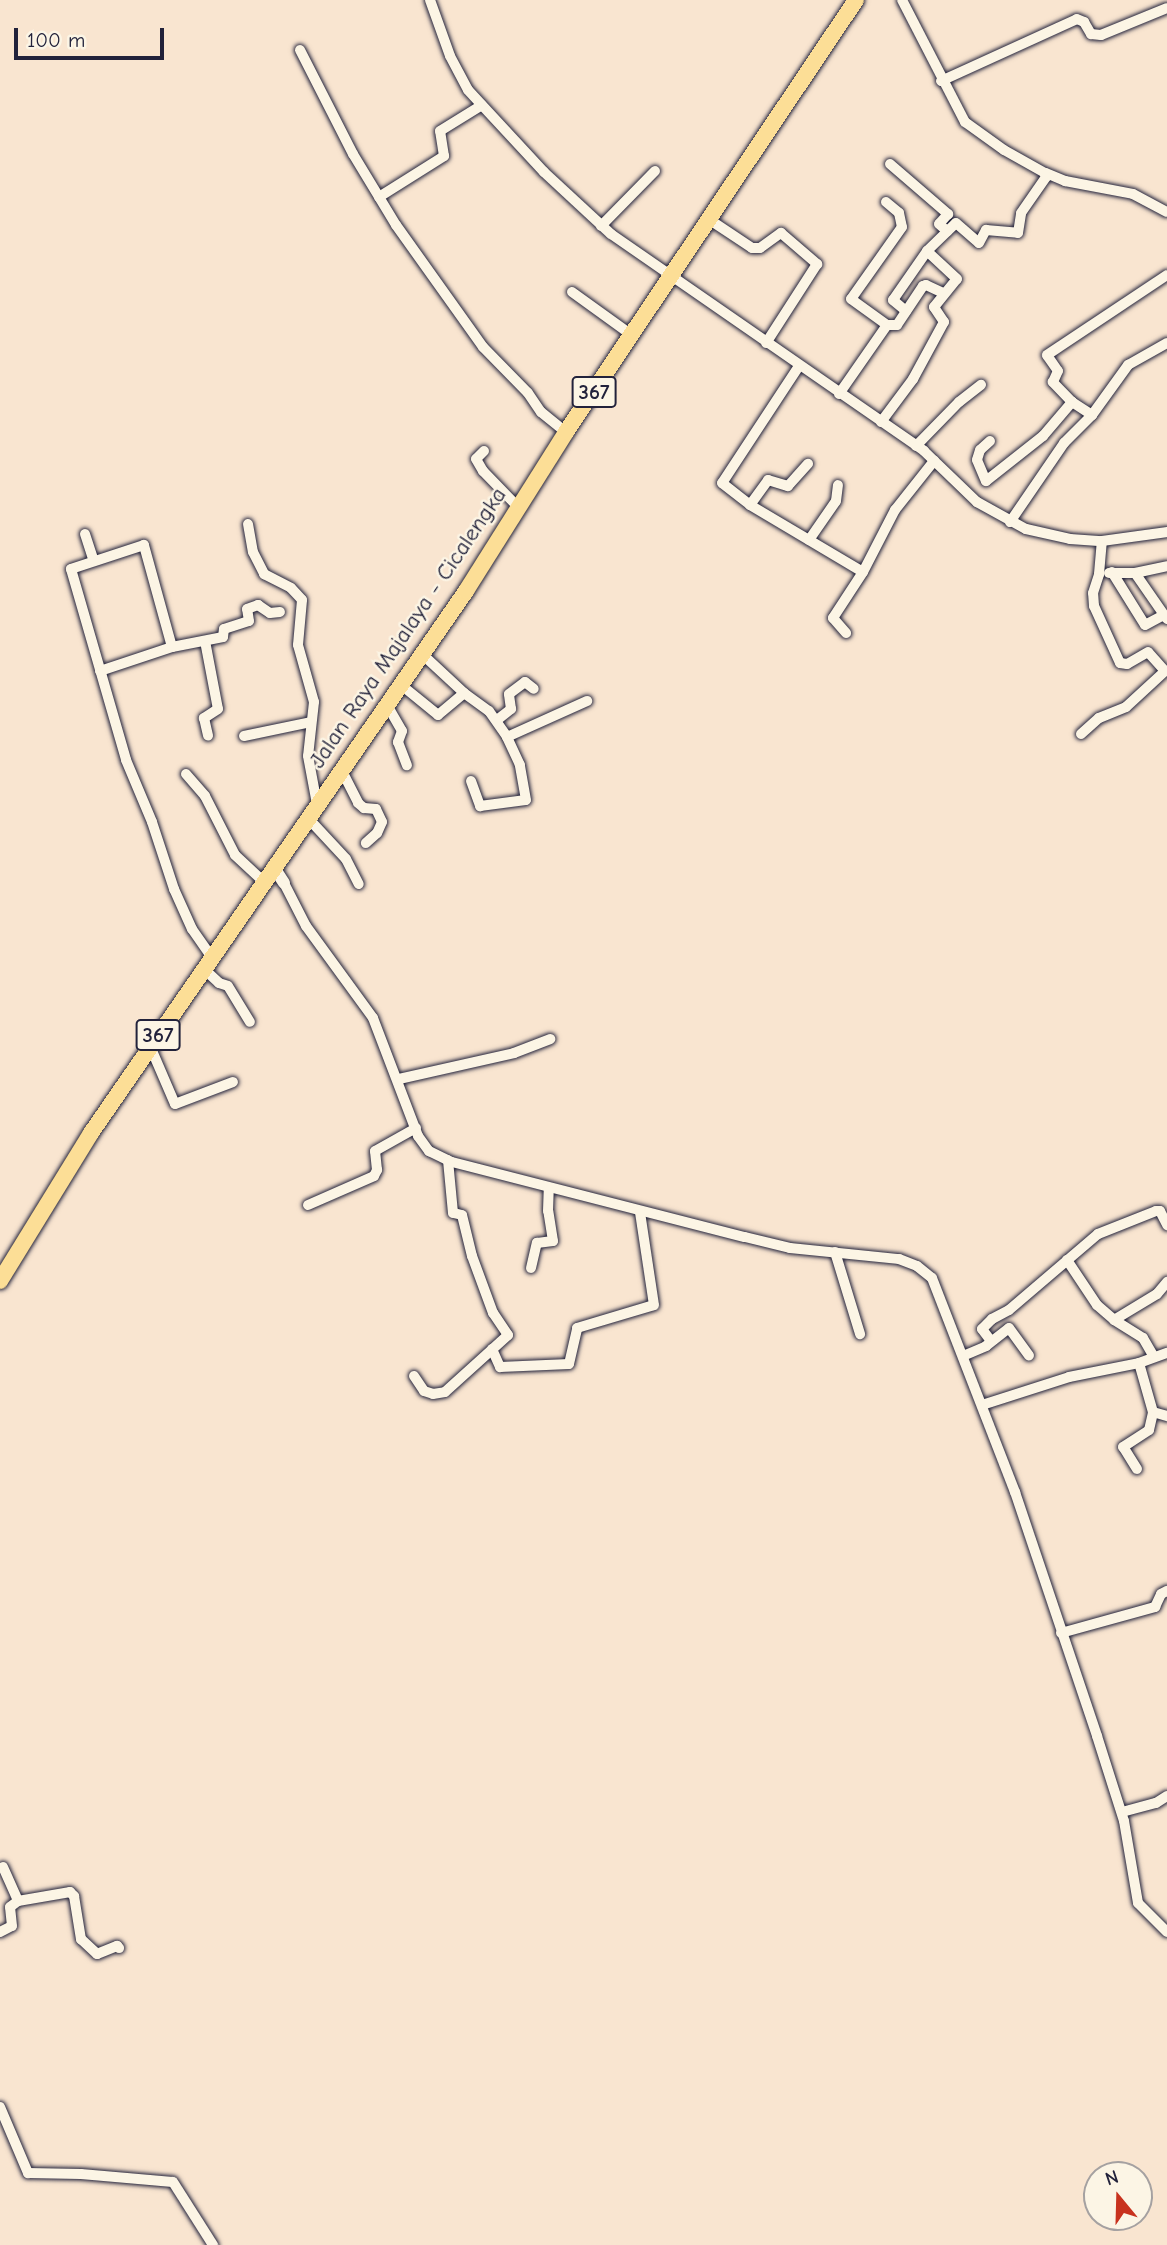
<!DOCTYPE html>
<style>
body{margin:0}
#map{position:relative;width:1167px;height:2245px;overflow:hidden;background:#f9e5d0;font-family:"Comic Neue",sans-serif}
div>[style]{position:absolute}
.roads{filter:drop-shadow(0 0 2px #22223b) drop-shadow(0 0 2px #22223b)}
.minor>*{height:10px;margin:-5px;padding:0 5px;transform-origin:5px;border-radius:5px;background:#fcf5e5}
.tertiary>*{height:12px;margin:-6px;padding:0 6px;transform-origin:6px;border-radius:6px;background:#fcf5e5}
.primary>*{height:16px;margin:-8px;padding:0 8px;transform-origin:8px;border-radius:8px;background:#fcde96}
span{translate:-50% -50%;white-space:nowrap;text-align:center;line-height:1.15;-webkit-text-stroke:5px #fcf5e5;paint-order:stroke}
.shield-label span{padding:2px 5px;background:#fcf5e5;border:2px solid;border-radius:5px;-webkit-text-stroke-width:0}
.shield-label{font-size:21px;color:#22223b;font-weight:700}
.street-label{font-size:23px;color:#22223b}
.north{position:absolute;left:1083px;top:2161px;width:70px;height:70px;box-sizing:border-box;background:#fcf5e5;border:2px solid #a5a1a1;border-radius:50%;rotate:341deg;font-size:19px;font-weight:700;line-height:28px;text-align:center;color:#22223b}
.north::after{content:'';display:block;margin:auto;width:24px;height:32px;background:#c8321e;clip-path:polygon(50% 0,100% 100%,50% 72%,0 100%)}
.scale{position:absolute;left:14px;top:28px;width:150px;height:32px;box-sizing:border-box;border:4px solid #22223b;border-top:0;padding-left:9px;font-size:21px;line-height:24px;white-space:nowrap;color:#22223b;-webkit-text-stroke:5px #fcf5e5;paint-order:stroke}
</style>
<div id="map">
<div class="roads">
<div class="minor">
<div style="left:430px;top:0;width:59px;rotate:70.3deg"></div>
<div style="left:450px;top:56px;width:38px;rotate:62deg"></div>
<div style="left:468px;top:90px;width:112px;rotate:47.2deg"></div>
<div style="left:544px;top:172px;width:91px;rotate:42.8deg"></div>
<div style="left:611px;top:234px;width:381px;rotate:34.7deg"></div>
<div style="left:924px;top:451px;width:74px;rotate:43.9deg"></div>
<div style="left:977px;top:502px;width:56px;rotate:28.9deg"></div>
<div style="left:1026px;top:529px;width:45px;rotate:12.8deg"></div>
<div style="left:1070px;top:539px;width:32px;rotate:4deg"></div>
<div style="left:1102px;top:541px;width:66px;rotate:-7.9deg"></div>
<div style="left:300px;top:50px;width:117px;rotate:63deg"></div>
<div style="left:353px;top:154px;width:83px;rotate:58.8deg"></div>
<div style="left:396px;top:225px;width:150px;rotate:54.5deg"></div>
<div style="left:483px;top:347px;width:64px;rotate:45.6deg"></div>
<div style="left:528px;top:393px;width:23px;rotate:56deg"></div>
<div style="left:541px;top:412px;width:32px;rotate:39deg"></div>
<div style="left:941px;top:81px;width:149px;rotate:-24.5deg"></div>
<div style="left:1077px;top:19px;width:8px;rotate:23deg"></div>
<div style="left:1084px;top:22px;width:14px;rotate:60deg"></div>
<div style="left:1091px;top:34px;width:10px;rotate:6deg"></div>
<div style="left:1101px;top:35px;width:71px;rotate:-22.2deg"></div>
<div style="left:890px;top:164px;width:77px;rotate:40.8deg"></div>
<div style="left:948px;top:214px;width:13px;rotate:132deg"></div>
<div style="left:939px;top:224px;width:11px;rotate:41deg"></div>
<div style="left:1046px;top:173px;width:21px;rotate:23deg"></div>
<div style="left:1065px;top:181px;width:69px;rotate:10.8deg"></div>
<div style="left:1133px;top:194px;width:38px;rotate:28deg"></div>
<div style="left:379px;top:197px;width:77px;rotate:-32.2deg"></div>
<div style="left:444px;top:156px;width:25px;rotate:-99deg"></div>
<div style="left:440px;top:131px;width:49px;rotate:-31.8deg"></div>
<div style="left:886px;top:202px;width:17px;rotate:40deg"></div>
<div style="left:899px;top:213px;width:14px;rotate:78deg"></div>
<div style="left:902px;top:227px;width:88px;rotate:125.3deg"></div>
<div style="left:851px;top:299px;width:44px;rotate:35.8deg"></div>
<div style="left:707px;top:218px;width:54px;rotate:33.7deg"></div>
<div style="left:752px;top:248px;width:8px"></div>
<div style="left:760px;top:248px;width:26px;rotate:-36deg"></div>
<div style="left:781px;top:233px;width:48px;rotate:40.7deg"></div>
<div style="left:817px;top:264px;width:94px;rotate:122.8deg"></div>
<div style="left:601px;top:226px;width:77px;rotate:-45.5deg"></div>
<div style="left:572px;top:292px;width:75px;rotate:35.8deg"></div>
<div style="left:906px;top:311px;width:17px;rotate:-140deg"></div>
<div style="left:893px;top:300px;width:60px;rotate:-55.2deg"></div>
<div style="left:799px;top:366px;width:140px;rotate:123.3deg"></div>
<div style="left:722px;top:483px;width:36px;rotate:38deg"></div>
<div style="left:750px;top:505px;width:31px;rotate:-54deg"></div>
<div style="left:768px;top:480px;width:21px;rotate:17deg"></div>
<div style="left:788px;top:486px;width:30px;rotate:-48deg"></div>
<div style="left:839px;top:394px;width:84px;rotate:-55.2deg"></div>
<div style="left:887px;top:325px;width:10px"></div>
<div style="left:897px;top:325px;width:47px;rotate:-56.3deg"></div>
<div style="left:923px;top:286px;width:3px;rotate:-18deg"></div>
<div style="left:926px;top:285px;width:19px;rotate:25deg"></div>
<div style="left:1092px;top:415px;width:62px;rotate:-54.2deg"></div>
<div style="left:1128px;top:365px;width:45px;rotate:-29.4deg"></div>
<div style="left:881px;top:422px;width:54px;rotate:-53.3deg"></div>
<div style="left:913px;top:379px;width:65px;rotate:-61.5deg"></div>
<div style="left:944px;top:322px;width:18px;rotate:-124deg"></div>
<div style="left:934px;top:307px;width:36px;rotate:-51deg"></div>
<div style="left:957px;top:279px;width:41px;rotate:-137deg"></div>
<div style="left:927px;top:251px;width:40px;rotate:-44deg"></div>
<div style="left:956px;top:223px;width:30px;rotate:41deg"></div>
<div style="left:979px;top:243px;width:15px;rotate:-62deg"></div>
<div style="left:986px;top:230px;width:32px;rotate:5deg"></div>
<div style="left:1018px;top:233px;width:20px;rotate:-81deg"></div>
<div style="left:1021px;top:213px;width:44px;rotate:-55.2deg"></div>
<div style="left:1046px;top:177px;width:4px;rotate:-104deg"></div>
<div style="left:1045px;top:173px;width:47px;rotate:-150.7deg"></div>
<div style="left:1004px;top:150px;width:48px;rotate:-144.3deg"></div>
<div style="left:965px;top:122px;width:137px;rotate:-117.3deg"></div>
<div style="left:990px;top:441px;width:13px;rotate:138deg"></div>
<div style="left:980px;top:450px;width:10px;rotate:107deg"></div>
<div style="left:977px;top:460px;width:23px;rotate:67deg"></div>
<div style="left:986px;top:481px;width:73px;rotate:-38.3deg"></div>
<div style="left:1043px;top:436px;width:45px;rotate:-49.5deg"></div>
<div style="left:916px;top:446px;width:62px;rotate:-45.7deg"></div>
<div style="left:959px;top:402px;width:28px;rotate:-38deg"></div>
<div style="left:484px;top:451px;width:11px;rotate:135deg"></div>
<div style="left:476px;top:459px;width:14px;rotate:60deg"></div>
<div style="left:483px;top:471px;width:49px;rotate:45.8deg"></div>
<div style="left:750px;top:505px;width:131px;rotate:30.7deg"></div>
<div style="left:863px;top:572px;width:55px;rotate:123.1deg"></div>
<div style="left:833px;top:618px;width:20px;rotate:49deg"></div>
<div style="left:1010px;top:522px;width:96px;rotate:-55.6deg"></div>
<div style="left:1064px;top:443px;width:40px;rotate:-45deg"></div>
<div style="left:1092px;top:415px;width:24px;rotate:-147deg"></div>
<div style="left:1072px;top:402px;width:28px;rotate:-134deg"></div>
<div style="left:1053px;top:382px;width:12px;rotate:-66deg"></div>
<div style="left:1058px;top:371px;width:19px;rotate:-125deg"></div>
<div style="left:1047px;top:355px;width:144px;rotate:-33.7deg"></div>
<div style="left:248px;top:524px;width:28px;rotate:80deg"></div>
<div style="left:253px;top:552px;width:25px;rotate:63deg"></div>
<div style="left:264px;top:574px;width:30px;rotate:27deg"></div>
<div style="left:291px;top:588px;width:16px;rotate:47deg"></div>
<div style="left:302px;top:600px;width:45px;rotate:95.1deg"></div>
<div style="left:298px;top:645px;width:59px;rotate:74.3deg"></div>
<div style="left:314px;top:702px;width:54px;rotate:96.3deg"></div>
<div style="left:308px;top:756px;width:49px;rotate:79.4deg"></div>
<div style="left:85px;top:534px;width:28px;rotate:72deg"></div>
<div style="left:809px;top:540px;width:47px;rotate:-55.3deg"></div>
<div style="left:836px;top:501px;width:16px;rotate:-83deg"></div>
<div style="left:863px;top:572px;width:70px;rotate:-62.7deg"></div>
<div style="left:895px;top:510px;width:63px;rotate:-51.5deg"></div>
<div style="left:1112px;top:572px;width:62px;rotate:58.1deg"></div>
<div style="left:1145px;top:625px;width:21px;rotate:-28deg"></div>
<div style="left:1109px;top:573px;width:26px"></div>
<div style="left:1135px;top:573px;width:33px;rotate:-12deg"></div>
<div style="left:1135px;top:573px;width:56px;rotate:55.2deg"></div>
<div style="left:205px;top:641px;width:69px;rotate:79.2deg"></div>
<div style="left:218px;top:709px;width:17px;rotate:147deg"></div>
<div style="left:204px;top:718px;width:18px;rotate:77deg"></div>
<div style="left:172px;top:647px;width:106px;rotate:-105.4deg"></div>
<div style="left:144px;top:545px;width:77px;rotate:161.8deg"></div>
<div style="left:71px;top:569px;width:199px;rotate:73.9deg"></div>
<div style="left:126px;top:760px;width:67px;rotate:67.2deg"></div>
<div style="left:152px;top:822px;width:71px;rotate:71.8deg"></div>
<div style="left:174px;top:889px;width:44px;rotate:65.8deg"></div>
<div style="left:192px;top:929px;width:33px;rotate:55deg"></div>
<div style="left:421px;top:653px;width:59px;rotate:42.9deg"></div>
<div style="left:464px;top:693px;width:31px;rotate:36deg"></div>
<div style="left:489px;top:711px;width:32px;rotate:55deg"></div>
<div style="left:507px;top:737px;width:88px;rotate:-24.2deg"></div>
<div style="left:100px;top:671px;width:76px;rotate:-18.4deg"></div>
<div style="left:172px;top:647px;width:52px;rotate:-11.1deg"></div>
<div style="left:223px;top:637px;width:8px;rotate:-83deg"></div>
<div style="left:224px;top:629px;width:26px;rotate:-18deg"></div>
<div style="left:249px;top:621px;width:12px;rotate:-99deg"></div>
<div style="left:247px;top:609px;width:12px;rotate:-20deg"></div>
<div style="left:258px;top:605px;width:14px;rotate:34deg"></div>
<div style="left:270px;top:613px;width:10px;rotate:-6deg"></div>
<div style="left:400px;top:684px;width:49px;rotate:39.2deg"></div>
<div style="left:438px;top:715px;width:34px;rotate:-40deg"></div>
<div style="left:387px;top:705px;width:30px;rotate:60deg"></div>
<div style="left:402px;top:731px;width:12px;rotate:110deg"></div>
<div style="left:398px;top:742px;width:25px;rotate:69deg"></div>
<div style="left:497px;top:720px;width:18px;rotate:-38deg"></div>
<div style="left:511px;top:709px;width:15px;rotate:-98deg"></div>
<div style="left:509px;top:694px;width:20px;rotate:-37deg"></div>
<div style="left:525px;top:682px;width:11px;rotate:38deg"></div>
<div style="left:1081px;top:734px;width:24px;rotate:-42deg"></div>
<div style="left:1099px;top:718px;width:29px;rotate:-22deg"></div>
<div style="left:1126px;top:707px;width:53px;rotate:-42.7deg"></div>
<div style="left:1165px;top:671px;width:25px;rotate:-132deg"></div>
<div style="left:1148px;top:652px;width:24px;rotate:150deg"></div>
<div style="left:1127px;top:664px;width:7px;rotate:-172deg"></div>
<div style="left:1120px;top:663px;width:63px;rotate:-114.5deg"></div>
<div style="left:1094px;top:606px;width:13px;rotate:-94deg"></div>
<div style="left:1093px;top:593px;width:20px;rotate:-72deg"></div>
<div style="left:1099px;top:574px;width:33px;rotate:-85deg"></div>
<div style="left:244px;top:736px;width:68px;rotate:-11.8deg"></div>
<div style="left:341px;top:769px;width:38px;rotate:63deg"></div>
<div style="left:358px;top:803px;width:8px;rotate:40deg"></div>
<div style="left:364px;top:808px;width:12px;rotate:5deg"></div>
<div style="left:376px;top:809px;width:14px;rotate:65deg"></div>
<div style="left:382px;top:822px;width:12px;rotate:114deg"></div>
<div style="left:377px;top:833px;width:15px;rotate:138deg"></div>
<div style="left:186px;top:774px;width:29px;rotate:49deg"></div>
<div style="left:205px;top:796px;width:66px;rotate:63deg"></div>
<div style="left:235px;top:855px;width:38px;rotate:43deg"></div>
<div style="left:471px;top:781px;width:27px;rotate:70deg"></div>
<div style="left:480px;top:806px;width:46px;rotate:-7.4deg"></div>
<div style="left:526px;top:800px;width:36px;rotate:-100deg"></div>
<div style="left:520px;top:765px;width:31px;rotate:-115deg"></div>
<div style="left:307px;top:817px;width:57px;rotate:47.1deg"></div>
<div style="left:346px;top:859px;width:28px;rotate:63deg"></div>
<div style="left:284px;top:883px;width:48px;rotate:62.9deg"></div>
<div style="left:306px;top:926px;width:114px;rotate:53.9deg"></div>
<div style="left:373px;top:1018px;width:126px;rotate:69.1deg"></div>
<div style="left:418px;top:1136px;width:19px;rotate:54deg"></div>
<div style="left:429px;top:1151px;width:25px;rotate:26deg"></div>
<div style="left:452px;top:1162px;width:302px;rotate:14.4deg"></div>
<div style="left:745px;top:1237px;width:46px;rotate:13.7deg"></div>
<div style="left:790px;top:1248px;width:110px;rotate:5.8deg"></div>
<div style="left:899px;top:1259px;width:19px;rotate:21deg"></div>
<div style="left:917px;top:1266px;width:19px;rotate:39deg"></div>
<div style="left:932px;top:1278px;width:230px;rotate:68.8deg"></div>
<div style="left:1015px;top:1492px;width:257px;rotate:71.4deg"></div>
<div style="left:1097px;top:1736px;width:89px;rotate:72.4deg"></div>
<div style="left:1124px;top:1821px;width:83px;rotate:80.3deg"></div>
<div style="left:1138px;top:1903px;width:41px;rotate:45deg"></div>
<div style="left:203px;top:968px;width:22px;rotate:43deg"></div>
<div style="left:219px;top:983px;width:9px;rotate:18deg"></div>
<div style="left:228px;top:986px;width:42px;rotate:58.6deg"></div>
<div style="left:150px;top:1046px;width:63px;rotate:66.7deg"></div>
<div style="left:175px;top:1104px;width:62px;rotate:-20.8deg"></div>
<div style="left:399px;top:1079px;width:118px;rotate:-12.7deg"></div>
<div style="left:514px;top:1053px;width:39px;rotate:-21deg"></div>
<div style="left:308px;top:1205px;width:72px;rotate:-23.7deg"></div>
<div style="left:374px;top:1176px;width:7px;rotate:-63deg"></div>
<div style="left:377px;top:1170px;width:19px;rotate:-96deg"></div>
<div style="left:375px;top:1151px;width:47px;rotate:-29.3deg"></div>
<div style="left:835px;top:1252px;width:86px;rotate:73deg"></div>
<div style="left:1067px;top:1260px;width:54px;rotate:56.3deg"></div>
<div style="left:1097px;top:1305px;width:23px;rotate:41deg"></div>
<div style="left:531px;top:1268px;width:26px;rotate:-77deg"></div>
<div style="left:537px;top:1243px;width:16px;rotate:-7deg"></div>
<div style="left:553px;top:1241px;width:30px;rotate:-99deg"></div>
<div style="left:548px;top:1211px;width:23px;rotate:-88deg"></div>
<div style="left:991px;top:1341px;width:15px;rotate:-127deg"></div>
<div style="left:982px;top:1329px;width:14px;rotate:-45deg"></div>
<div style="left:992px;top:1319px;width:19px;rotate:-28deg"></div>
<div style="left:1009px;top:1310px;width:117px;rotate:-40.5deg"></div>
<div style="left:1098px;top:1234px;width:62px;rotate:-21.6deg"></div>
<div style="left:1156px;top:1211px;width:4px"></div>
<div style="left:1160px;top:1211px;width:16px;rotate:63deg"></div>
<div style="left:492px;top:1349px;width:20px;rotate:66deg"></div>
<div style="left:500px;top:1367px;width:69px;rotate:-2.5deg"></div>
<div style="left:569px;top:1364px;width:37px;rotate:-77deg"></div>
<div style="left:577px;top:1328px;width:80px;rotate:-16.6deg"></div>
<div style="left:654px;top:1305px;width:94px;rotate:-98.6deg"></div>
<div style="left:963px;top:1356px;width:25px;rotate:-23deg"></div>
<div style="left:986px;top:1346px;width:29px;rotate:-38deg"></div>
<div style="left:1009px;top:1328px;width:34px;rotate:54deg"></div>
<div style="left:1154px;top:1357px;width:22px;rotate:-120deg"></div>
<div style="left:1143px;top:1338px;width:34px;rotate:-148deg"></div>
<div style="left:1114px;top:1320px;width:50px;rotate:-31.2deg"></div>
<div style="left:1157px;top:1294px;width:16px;rotate:-50deg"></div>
<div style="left:1139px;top:1363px;width:51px;rotate:74.1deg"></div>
<div style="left:1153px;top:1412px;width:15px;rotate:16deg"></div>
<div style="left:414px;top:1376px;width:18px;rotate:56deg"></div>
<div style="left:424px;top:1391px;width:9px;rotate:18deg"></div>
<div style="left:433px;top:1394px;width:12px;rotate:-9deg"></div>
<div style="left:445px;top:1392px;width:85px;rotate:-42.1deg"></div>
<div style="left:508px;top:1335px;width:27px;rotate:-124deg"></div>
<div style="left:493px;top:1313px;width:61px;rotate:-110.2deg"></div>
<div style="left:472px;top:1256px;width:42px;rotate:-103.7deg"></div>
<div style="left:462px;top:1215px;width:9px;rotate:-167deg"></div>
<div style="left:453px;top:1213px;width:53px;rotate:-95.4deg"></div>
<div style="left:982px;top:1405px;width:91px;rotate:-17.8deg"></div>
<div style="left:1069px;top:1377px;width:71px;rotate:-11.3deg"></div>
<div style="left:1139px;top:1363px;width:30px;rotate:-20deg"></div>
<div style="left:1137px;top:1469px;width:26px;rotate:-122deg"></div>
<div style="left:1123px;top:1447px;width:31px;rotate:-33deg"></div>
<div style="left:1149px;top:1430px;width:18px;rotate:-77deg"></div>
<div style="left:1061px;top:1633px;width:98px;rotate:-15.5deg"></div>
<div style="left:1155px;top:1607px;width:14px;rotate:-65deg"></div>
<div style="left:1161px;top:1594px;width:7px;rotate:-27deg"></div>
<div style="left:1122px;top:1812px;width:35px;rotate:-15deg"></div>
<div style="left:1156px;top:1803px;width:13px;rotate:-32deg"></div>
<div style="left:3px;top:1867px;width:37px;rotate:66deg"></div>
<div style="left:0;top:1932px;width:13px;rotate:-27deg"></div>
<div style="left:12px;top:1926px;width:19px;rotate:-96deg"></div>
<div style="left:10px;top:1907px;width:10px;rotate:-37deg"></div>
<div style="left:18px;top:1901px;width:53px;rotate:-9.8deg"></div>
<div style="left:70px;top:1892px;width:6px;rotate:45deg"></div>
<div style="left:74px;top:1896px;width:44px;rotate:80.8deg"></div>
<div style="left:81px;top:1939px;width:22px;rotate:43deg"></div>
<div style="left:97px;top:1954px;width:22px;rotate:-22deg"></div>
<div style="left:117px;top:1946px;width:3px;rotate:45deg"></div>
<div style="left:0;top:2107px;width:72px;rotate:67deg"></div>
<div style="left:28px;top:2173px;width:53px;rotate:1.1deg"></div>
<div style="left:81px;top:2174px;width:92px;rotate:5deg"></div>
<div style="left:173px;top:2182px;width:75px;rotate:57.6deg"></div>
</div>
<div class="tertiary">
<div style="left:273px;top:866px;width:20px;rotate:57deg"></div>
</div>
<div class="primary">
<div style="left:0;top:1281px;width:174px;rotate:-58.4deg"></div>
<div style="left:91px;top:1133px;width:659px;rotate:-55.32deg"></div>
<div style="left:466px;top:591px;width:188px;rotate:-57.8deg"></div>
<div style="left:566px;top:432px;width:520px;rotate:-56.13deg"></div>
</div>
</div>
<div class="shield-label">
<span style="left:594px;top:392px">367</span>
<span style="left:158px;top:1035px">367</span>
</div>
<div class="street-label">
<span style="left:408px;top:628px;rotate:-56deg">Jalan Raya Majalaya - Cicalengka</span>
</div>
<div class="north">N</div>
<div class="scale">100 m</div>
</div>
